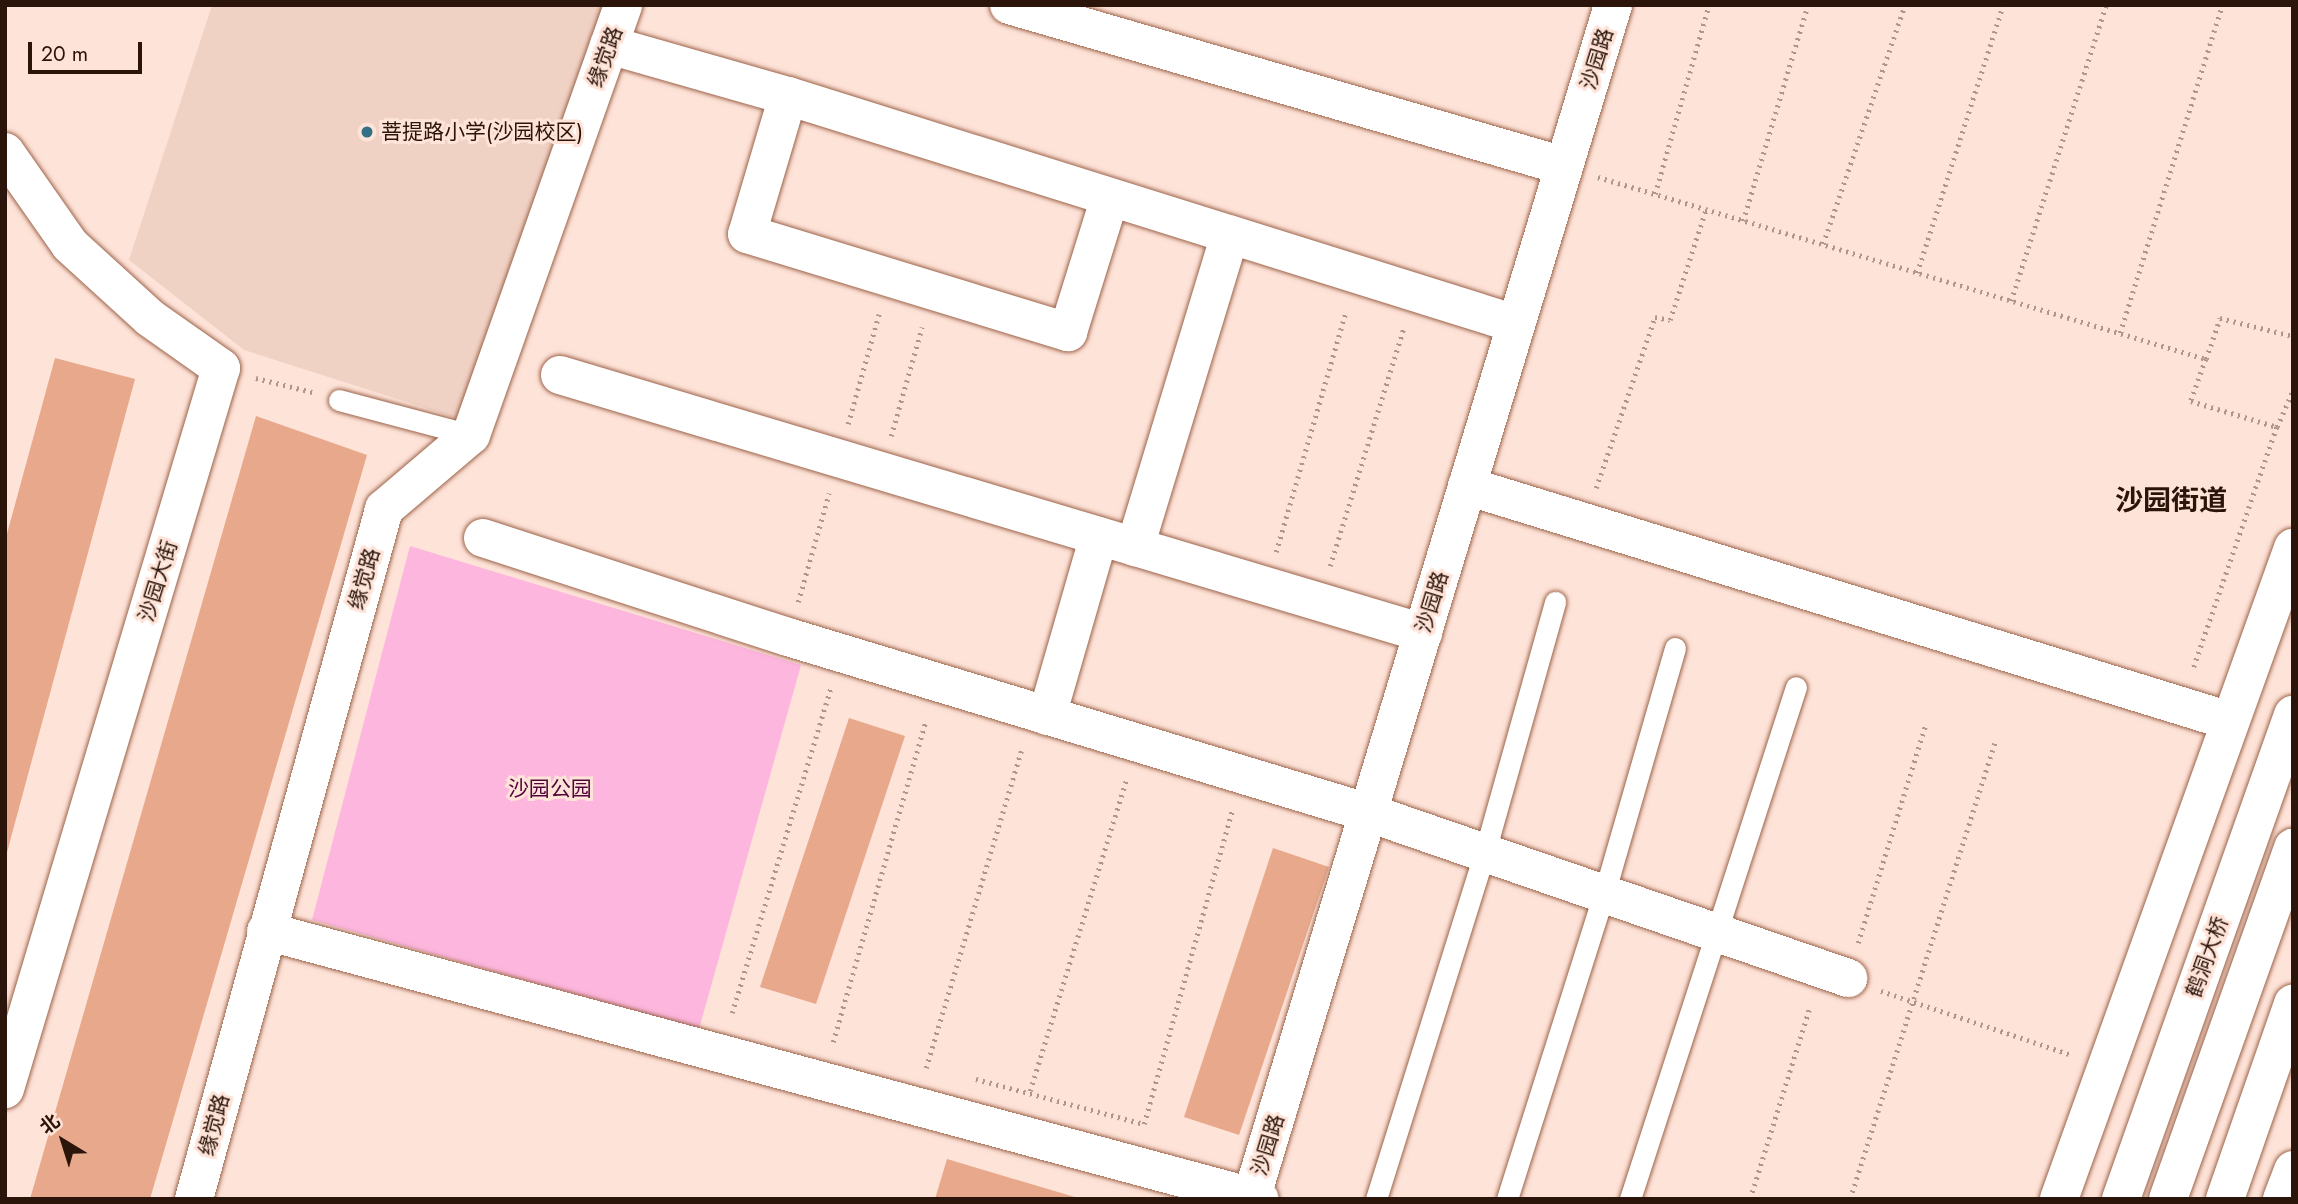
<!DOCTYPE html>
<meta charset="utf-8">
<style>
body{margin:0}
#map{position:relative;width:2298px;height:1204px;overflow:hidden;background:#fee3d8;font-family:Jost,"Noto Sans SC",sans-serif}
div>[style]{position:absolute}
.built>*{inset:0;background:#f0d2c5}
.green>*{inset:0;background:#fdb6de}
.building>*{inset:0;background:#e7a88c}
.path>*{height:4.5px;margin-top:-2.25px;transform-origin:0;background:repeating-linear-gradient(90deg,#af968b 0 2px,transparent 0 7px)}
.roads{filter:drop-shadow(0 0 2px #9c6349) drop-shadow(0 0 2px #9c6349)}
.service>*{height:21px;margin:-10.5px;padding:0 10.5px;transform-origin:10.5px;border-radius:10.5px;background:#fff}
.minor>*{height:38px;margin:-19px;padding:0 19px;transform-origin:19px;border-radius:19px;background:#fff}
.secondary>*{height:38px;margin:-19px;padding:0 19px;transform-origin:19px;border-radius:19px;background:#fff}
.primary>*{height:38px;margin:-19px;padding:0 19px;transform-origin:19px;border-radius:19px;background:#fff}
.dots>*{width:19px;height:19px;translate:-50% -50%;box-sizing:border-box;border:4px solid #fee3d8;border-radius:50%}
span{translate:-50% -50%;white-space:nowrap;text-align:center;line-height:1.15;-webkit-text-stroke:6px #fee3d8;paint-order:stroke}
.street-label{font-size:21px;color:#2b140a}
.poi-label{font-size:21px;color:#2b140a}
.left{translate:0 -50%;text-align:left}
.park-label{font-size:21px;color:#52053a}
.district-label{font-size:28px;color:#2b140a;font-weight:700}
.frame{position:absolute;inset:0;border:7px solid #2b140a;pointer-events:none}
.north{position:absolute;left:28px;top:1106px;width:70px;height:70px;-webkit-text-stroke:5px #fee3d8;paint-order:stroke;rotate:322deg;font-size:19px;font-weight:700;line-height:28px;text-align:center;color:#2b140a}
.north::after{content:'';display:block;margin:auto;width:24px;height:32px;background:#2b140a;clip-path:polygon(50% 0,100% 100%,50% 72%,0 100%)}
.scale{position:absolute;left:28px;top:42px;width:114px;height:32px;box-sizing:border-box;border:4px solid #2b140a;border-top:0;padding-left:9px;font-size:21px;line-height:24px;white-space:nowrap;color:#2b140a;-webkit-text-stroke:5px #fee3d8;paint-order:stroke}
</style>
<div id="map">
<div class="built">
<div style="clip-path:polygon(212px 5px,605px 5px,469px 422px,244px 350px,129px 260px)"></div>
</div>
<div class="green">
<div style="clip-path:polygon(410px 546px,801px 665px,699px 1029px,312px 920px)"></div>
</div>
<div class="building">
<div style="clip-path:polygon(55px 358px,135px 379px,6px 856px,5px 541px)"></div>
<div style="clip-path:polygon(256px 416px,367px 455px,150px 1199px,30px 1199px)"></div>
<div style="clip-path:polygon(849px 718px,905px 736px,816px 1004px,760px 987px)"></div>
<div style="clip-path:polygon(1273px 848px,1329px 867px,1239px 1135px,1184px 1117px)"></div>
<div style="clip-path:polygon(947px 1159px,1078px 1198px,1078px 1199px,935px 1199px)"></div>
</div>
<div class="path">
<div style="left:1598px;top:177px;width:635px;rotate:16.66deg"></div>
<div style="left:2206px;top:359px;width:45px;rotate:109.7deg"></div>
<div style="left:2191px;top:401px;width:90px;rotate:16.8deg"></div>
<div style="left:2277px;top:427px;width:256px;rotate:109.1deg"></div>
<div style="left:1655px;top:194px;width:197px;rotate:-74.1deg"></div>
<div style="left:1743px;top:221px;width:226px;rotate:-73.3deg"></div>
<div style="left:1823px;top:244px;width:253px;rotate:-71.1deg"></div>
<div style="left:1917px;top:273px;width:281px;rotate:-72.2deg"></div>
<div style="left:2011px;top:301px;width:311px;rotate:-72.2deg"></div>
<div style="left:2120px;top:333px;width:343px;rotate:-72.7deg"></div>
<div style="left:2206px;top:359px;width:43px;rotate:-71.1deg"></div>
<div style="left:2220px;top:318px;width:75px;rotate:13.9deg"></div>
<div style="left:256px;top:378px;width:58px;rotate:14deg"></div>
<div style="left:848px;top:424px;width:114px;rotate:-74.3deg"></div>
<div style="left:2277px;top:427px;width:40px;rotate:-66.6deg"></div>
<div style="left:891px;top:436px;width:113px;rotate:-74.1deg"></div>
<div style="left:1596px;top:488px;width:181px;rotate:-71deg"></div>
<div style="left:1655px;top:317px;width:15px;rotate:11deg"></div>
<div style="left:1670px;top:320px;width:117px;rotate:-72deg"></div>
<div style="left:1276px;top:552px;width:251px;rotate:-73.8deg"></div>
<div style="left:1330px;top:566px;width:250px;rotate:-72.8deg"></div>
<div style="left:798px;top:602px;width:113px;rotate:-74.1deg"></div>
<div style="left:1858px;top:943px;width:230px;rotate:-72.8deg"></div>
<div style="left:1881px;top:991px;width:201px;rotate:18.5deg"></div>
<div style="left:732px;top:1013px;width:341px;rotate:-73.1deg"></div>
<div style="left:833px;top:1042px;width:335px;rotate:-73.9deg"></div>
<div style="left:926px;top:1068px;width:335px;rotate:-73.3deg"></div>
<div style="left:976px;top:1079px;width:174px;rotate:15deg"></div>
<div style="left:1144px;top:1124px;width:326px;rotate:-74.3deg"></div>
<div style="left:1030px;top:1091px;width:328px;rotate:-72.8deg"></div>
<div style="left:1750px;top:1199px;width:202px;rotate:-72.7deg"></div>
<div style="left:1850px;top:1199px;width:480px;rotate:-72.4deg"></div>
</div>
<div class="roads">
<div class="service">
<div style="left:339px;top:400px;width:137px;rotate:14.9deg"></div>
<div style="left:1376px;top:1199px;width:361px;rotate:-72.6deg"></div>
<div style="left:1484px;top:855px;width:263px;rotate:-74.3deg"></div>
<div style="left:1507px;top:1199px;width:320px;rotate:-72.4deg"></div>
<div style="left:1604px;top:894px;width:256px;rotate:-73.9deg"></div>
<div style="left:1630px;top:1199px;width:538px;rotate:-72.04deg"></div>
</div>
<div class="minor">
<div style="left:1009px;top:5px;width:578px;rotate:16.18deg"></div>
<div style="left:609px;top:45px;width:186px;rotate:15.9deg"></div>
<div style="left:788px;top:96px;width:763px;rotate:17.39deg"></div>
<div style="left:788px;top:96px;width:144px;rotate:106.5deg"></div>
<div style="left:747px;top:234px;width:336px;rotate:17deg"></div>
<div style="left:1068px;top:332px;width:141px;rotate:-72.7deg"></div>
<div style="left:5px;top:152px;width:113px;rotate:55deg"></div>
<div style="left:70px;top:245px;width:108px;rotate:42.4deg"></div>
<div style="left:150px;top:318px;width:87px;rotate:35.2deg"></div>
<div style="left:221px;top:368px;width:753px;rotate:106.68deg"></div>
<div style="left:560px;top:375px;width:901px;rotate:16.64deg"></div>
<div style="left:1467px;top:486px;width:798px;rotate:17.12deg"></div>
<div style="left:483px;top:538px;width:321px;rotate:18deg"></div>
<div style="left:788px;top:637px;width:607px;rotate:16.85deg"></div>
<div style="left:1369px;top:813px;width:507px;rotate:19.01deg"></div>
<div style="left:1135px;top:547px;width:326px;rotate:-73.1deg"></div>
<div style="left:1047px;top:716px;width:187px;rotate:-73.9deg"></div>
<div style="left:266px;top:931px;width:1029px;rotate:15.09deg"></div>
<div style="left:194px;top:1199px;width:716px;rotate:-74.6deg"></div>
<div style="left:384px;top:509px;width:114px;rotate:-40.4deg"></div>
<div style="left:471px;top:435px;width:456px;rotate:-70.5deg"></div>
<div style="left:1251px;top:1199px;width:1248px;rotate:-73.13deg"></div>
</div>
<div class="secondary">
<div style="left:2059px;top:1199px;width:692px;rotate:-70.23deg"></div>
<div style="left:2282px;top:1199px;width:31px;rotate:-69deg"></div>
</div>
<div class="primary">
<div style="left:2121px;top:1199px;width:514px;rotate:-70.44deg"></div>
<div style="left:2168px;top:1199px;width:373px;rotate:-70.4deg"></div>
<div style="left:2225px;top:1199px;width:207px;rotate:-70.8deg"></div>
</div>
</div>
<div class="dots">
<div style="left:367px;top:132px;background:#327086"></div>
</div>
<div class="street-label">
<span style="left:605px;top:57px;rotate:-70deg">缘觉路</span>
<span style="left:1597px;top:59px;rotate:-73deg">沙园路</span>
<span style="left:364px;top:579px;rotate:-74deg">缘觉路</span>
<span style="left:158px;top:581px;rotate:-73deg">沙园大街</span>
<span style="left:1432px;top:602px;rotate:-73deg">沙园路</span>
<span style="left:2207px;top:957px;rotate:-70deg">鹤洞大桥</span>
<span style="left:214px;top:1125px;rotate:-75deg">缘觉路</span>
<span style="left:1268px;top:1145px;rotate:-73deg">沙园路</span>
</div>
<div class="poi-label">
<span class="left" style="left:381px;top:132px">菩提路小学(沙园校区)</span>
</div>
<div class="park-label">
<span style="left:550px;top:789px">沙园公园</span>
</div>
<div class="district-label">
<span style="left:2171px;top:501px">沙园街道</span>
</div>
<div class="frame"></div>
<div class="north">北</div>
<div class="scale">20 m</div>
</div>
